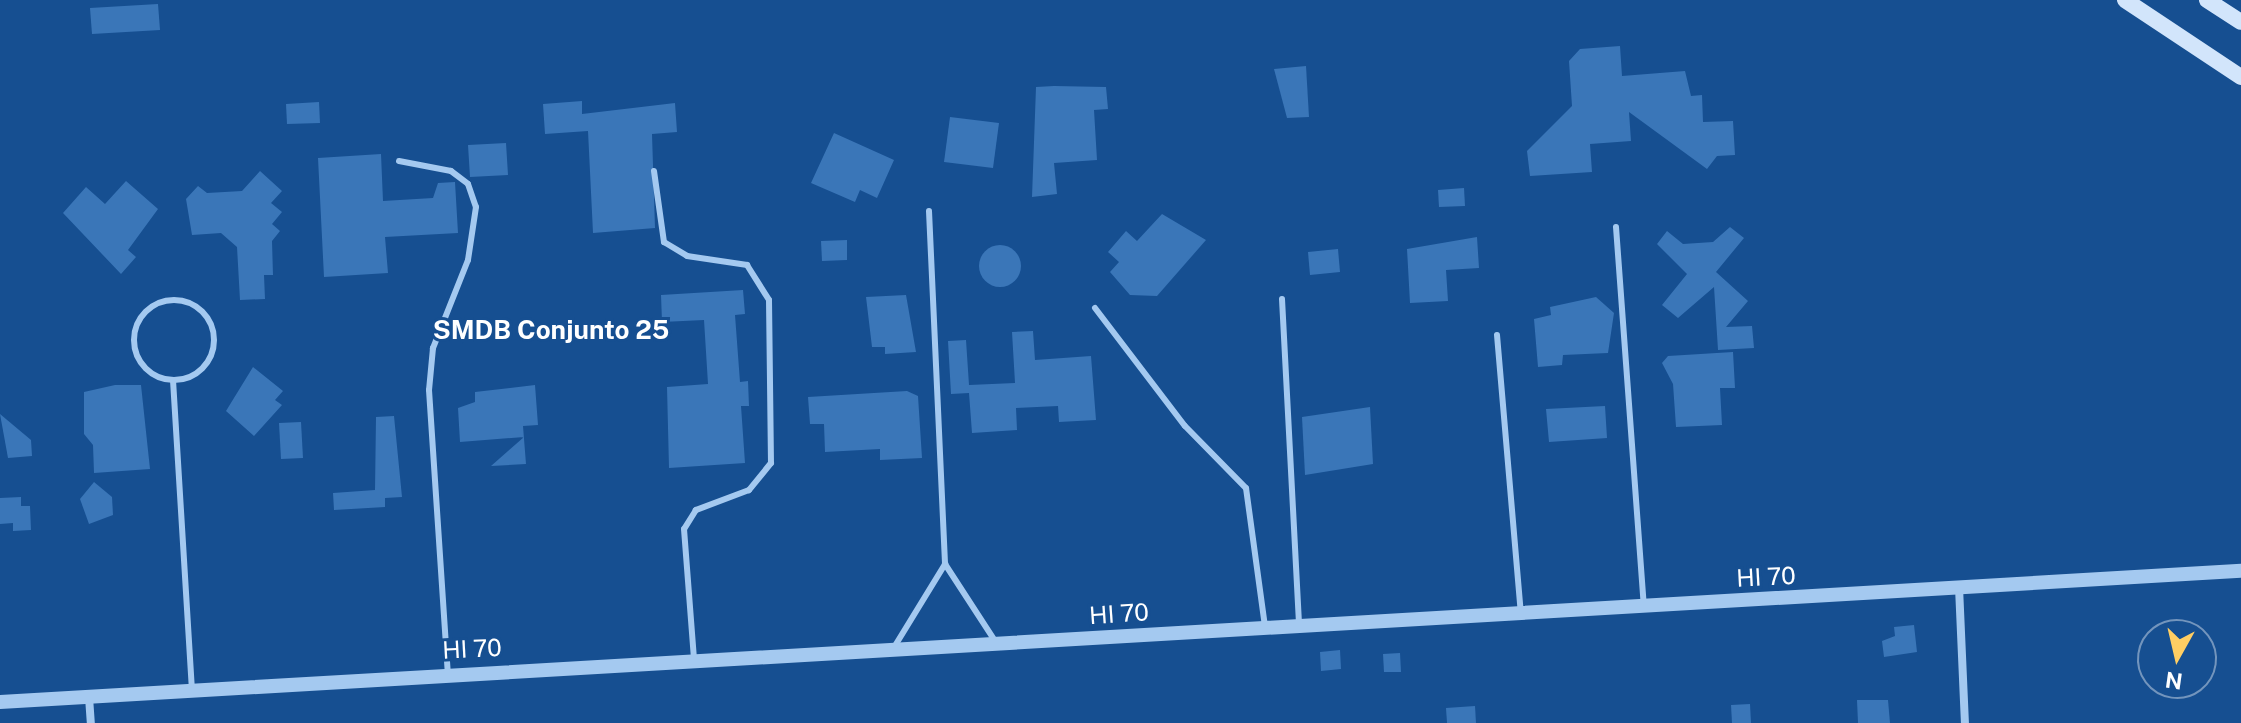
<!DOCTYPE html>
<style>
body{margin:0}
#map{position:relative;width:2241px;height:723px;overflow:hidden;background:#164f91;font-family:"Public Sans",sans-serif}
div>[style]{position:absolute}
.building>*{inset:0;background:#3a76b8}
.round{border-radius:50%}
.service>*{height:6px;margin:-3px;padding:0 3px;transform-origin:3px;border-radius:3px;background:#a4c9f0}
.service>.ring{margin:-3px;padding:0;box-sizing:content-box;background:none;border:6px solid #a4c9f0;border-radius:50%}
.minor>*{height:8px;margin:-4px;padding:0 4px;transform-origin:4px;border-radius:4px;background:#a4c9f0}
.tertiary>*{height:14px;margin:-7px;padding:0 7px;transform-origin:7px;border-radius:7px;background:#a4c9f0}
.secondary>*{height:16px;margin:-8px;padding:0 8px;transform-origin:8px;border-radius:8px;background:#d2e5fb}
span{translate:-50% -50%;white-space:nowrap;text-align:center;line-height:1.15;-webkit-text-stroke:6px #164f91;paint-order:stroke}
.street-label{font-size:24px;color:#fff}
.neighbourhood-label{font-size:26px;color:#fff;font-weight:700}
.north{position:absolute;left:2137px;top:619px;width:80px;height:80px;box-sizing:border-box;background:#164f91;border:2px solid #7395bd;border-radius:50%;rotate:188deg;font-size:22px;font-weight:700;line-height:32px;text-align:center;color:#fff}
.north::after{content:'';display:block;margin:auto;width:28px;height:36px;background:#ffce63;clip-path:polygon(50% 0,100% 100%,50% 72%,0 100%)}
</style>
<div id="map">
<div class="building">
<div style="clip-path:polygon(158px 4px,160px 30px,92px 34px,90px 8px)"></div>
<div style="clip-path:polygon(1620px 46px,1622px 76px,1685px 71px,1691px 96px,1702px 95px,1703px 122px,1733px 121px,1735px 155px,1717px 156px,1707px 169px,1629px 112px,1631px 141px,1590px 144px,1592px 172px,1530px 176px,1527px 151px,1572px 106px,1569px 61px,1580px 49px)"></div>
<div style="clip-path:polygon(1306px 66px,1309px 117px,1287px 118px,1274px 69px)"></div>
<div style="clip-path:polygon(1054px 86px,1106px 87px,1108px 109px,1094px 110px,1097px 160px,1054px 163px,1057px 194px,1032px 197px,1036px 87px)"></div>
<div style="clip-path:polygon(582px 101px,582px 114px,675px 103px,677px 132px,652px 134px,655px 228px,593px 233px,588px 131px,545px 134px,543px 104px)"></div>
<div style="clip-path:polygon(319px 102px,320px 123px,287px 124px,286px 104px)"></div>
<div style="clip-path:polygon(950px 117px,999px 123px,993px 168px,944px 162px)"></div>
<div style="clip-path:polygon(834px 133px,894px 160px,877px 198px,860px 190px,855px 202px,811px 183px)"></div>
<div style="clip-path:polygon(506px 143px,508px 175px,470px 177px,468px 145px)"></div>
<div style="clip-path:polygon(381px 154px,383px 201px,433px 198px,438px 183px,455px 182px,458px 233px,385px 237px,388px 273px,324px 277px,318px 158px)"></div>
<div style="clip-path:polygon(260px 171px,282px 191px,271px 203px,282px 212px,272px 224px,280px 231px,272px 241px,273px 275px,264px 275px,265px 299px,240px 300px,237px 247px,221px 233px,192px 235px,186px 199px,198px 186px,207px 193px,242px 191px)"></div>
<div style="clip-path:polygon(126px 181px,158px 209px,128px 250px,136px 257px,121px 274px,63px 213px,86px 187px,105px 204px)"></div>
<div style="clip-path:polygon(1464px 188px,1465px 206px,1439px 207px,1438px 190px)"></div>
<div style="clip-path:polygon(1162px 214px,1206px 240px,1157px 296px,1130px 295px,1110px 272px,1119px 262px,1108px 252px,1126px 231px,1137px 241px)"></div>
<div style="clip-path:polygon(1730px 227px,1744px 238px,1716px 272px,1748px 301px,1726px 327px,1752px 326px,1754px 348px,1718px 350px,1714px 287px,1678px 318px,1662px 305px,1687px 274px,1657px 244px,1667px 231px,1683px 244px,1713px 242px)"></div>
<div style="clip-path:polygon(1477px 237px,1479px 268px,1446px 270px,1448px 301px,1410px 303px,1407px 249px)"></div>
<div style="clip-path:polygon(847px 240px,847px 260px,822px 261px,821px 241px)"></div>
<div class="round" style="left:979px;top:245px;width:42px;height:42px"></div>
<div style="clip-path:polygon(1338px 249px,1340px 272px,1310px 275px,1308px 252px)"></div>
<div style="clip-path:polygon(743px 290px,745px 314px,735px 315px,740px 382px,748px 381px,749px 406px,741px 406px,745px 463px,669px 468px,667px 387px,708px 384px,704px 320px,662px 322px,661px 295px)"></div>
<div style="clip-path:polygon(906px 295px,916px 352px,885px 354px,885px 347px,872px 347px,866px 297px)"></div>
<div style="clip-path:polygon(1596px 297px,1614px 313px,1608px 353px,1563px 355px,1562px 365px,1538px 367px,1534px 319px,1551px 315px,1550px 307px)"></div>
<div style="clip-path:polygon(1033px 331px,1035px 360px,1091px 356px,1096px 420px,1059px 422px,1058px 406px,1016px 408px,1017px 430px,972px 433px,969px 393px,951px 394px,948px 341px,966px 340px,969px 385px,1015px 383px,1012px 332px)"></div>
<div style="clip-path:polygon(1733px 352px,1735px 388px,1720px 388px,1722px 425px,1676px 427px,1673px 384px,1662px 363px,1668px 356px)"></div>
<div style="clip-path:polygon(253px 367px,283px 391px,275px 400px,282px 405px,254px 436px,226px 411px)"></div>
<div style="clip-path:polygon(115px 385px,141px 385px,150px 469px,94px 473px,93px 445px,84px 434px,84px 392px)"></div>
<div style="clip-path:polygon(535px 385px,538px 425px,523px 426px,526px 464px,491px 466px,524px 437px,460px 442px,458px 408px,475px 402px,475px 392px)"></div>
<div style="clip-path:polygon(907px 391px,918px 396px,922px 458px,880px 460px,880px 449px,825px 452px,824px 424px,810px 424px,808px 397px)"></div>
<div style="clip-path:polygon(1605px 406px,1607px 438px,1549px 442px,1546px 409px)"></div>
<div style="clip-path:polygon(1370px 407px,1373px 464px,1305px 475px,1302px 417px)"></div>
<div style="clip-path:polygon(0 414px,31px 440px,32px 456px,8px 458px)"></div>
<div style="clip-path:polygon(394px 416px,402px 497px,385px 498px,385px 507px,334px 510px,333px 493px,375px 490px,376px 417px)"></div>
<div style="clip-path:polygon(301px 422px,303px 458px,281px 459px,279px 423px)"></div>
<div style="clip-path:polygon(94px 482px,112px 497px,113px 515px,89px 524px,80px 499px)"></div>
<div style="clip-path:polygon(21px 497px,21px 506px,30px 506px,31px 530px,13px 531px,13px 523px,0 524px,0 498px)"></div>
<div style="clip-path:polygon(1914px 625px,1917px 652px,1884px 657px,1882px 641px,1895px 636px,1894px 627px)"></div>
<div style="clip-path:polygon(1340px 650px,1341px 669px,1321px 671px,1320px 652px)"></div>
<div style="clip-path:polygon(1400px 653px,1401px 672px,1384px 672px,1383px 654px)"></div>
<div style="clip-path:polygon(1857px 700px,1888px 700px,1890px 723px,1858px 723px)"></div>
<div style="clip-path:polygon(1750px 704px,1751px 723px,1732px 723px,1731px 705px)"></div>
<div style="clip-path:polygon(1475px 706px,1476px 723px,1447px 723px,1446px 708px)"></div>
</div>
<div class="service">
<div style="left:399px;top:161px;width:53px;rotate:10.9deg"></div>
<div style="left:451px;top:171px;width:21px;rotate:37deg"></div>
<div style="left:468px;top:184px;width:24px;rotate:71deg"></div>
<div style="left:476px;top:207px;width:54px;rotate:98.6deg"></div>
<div style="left:468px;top:260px;width:95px;rotate:111.7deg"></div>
<div style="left:433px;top:348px;width:42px;rotate:95.4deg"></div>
<div style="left:429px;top:390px;width:284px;rotate:86.2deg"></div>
<div style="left:654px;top:171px;width:72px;rotate:82deg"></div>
<div style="left:664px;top:242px;width:27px;rotate:31deg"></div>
<div style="left:687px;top:256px;width:61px;rotate:8.5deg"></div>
<div style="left:747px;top:265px;width:41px;rotate:57.8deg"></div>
<div style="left:769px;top:300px;width:163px;rotate:89.3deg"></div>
<div style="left:771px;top:463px;width:35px;rotate:129deg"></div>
<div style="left:749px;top:490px;width:57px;rotate:159.3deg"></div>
<div style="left:696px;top:510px;width:22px;rotate:122deg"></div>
<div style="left:684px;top:529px;width:129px;rotate:85.6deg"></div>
<div style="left:929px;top:211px;width:353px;rotate:87.4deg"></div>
<div style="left:945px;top:564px;width:92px;rotate:57deg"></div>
<div style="left:1616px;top:227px;width:380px;rotate:85.8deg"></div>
<div style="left:1282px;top:299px;width:325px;rotate:87deg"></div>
<div class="ring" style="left:134px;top:300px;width:74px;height:74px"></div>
<div style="left:1095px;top:308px;width:148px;rotate:52.7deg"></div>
<div style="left:1185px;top:426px;width:87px;rotate:45.5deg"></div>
<div style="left:1246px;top:488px;width:140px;rotate:82.2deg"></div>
<div style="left:1497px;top:335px;width:279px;rotate:85.1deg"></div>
<div style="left:173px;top:380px;width:311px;rotate:86.5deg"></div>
<div style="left:893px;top:649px;width:100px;rotate:-58.5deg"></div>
</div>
<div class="minor">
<div style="left:1959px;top:587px;width:136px;rotate:87.5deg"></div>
<div style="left:89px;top:697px;width:26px;rotate:86deg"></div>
</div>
<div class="tertiary">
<div style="left:0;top:702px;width:2245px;rotate:-3.35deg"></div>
</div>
<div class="secondary">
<div style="left:2125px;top:0;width:139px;rotate:33.6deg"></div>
<div style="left:2207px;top:0;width:40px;rotate:32.9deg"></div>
</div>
<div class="street-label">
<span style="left:1766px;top:577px;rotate:-3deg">HI 70</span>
<span style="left:1119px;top:614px;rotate:-4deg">HI 70</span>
<span style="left:472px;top:649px;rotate:-3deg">HI 70</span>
</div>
<div class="neighbourhood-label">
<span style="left:551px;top:330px">SMDB Conjunto 25</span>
</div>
<div class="north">N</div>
</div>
